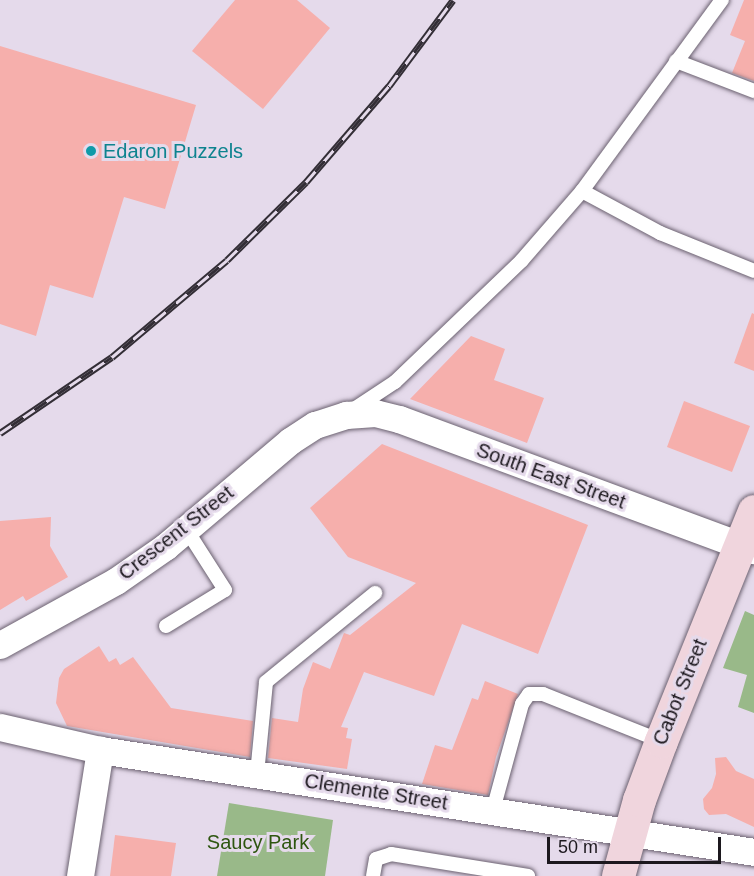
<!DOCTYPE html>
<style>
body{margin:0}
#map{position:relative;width:754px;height:876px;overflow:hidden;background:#e5daeb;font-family:Helvetica,sans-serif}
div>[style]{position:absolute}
.green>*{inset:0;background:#99b989}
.building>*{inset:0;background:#f6afac}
.roads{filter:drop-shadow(0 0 2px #6b6170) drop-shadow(0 0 2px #6b6170)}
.lane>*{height:14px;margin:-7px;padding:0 7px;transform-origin:7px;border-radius:7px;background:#fff}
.street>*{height:27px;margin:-13.5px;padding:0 13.5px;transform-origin:13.5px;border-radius:13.5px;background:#fff}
.secondary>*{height:33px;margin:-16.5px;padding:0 16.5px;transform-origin:16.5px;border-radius:16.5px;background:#f0d5dd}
.rail>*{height:7px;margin-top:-3.5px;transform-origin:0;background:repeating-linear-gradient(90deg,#e5daeb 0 14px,#332e36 0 28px);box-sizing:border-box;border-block:2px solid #332e36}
.dots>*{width:16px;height:16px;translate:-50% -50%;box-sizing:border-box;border:3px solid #e5daeb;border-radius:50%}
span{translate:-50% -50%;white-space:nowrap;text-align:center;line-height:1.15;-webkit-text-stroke:6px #e5daeb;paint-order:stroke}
.culture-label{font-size:20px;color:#0d838f}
.left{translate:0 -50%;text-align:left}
.street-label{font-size:20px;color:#1c181e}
.park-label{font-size:20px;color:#2e5610}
.scale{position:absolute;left:547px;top:837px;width:174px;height:27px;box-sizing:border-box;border:3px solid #1c181e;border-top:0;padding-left:8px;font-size:18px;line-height:21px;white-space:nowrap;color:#1c181e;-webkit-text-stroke:4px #e5daeb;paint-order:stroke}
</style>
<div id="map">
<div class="green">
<div style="clip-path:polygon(745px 611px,754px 615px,754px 713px,738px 707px,747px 675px,723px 668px)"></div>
<div style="clip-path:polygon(229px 803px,333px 820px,325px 876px,217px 876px)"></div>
</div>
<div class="building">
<div style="clip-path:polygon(235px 0,297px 0,330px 28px,263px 109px,192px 51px)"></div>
<div style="clip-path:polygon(744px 0,754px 0,754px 81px,732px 73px,745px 41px,730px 35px)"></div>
<div style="clip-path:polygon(0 46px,196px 105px,165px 209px,124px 197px,93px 298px,50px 285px,36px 336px,0 324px)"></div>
<div style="clip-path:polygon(752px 313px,754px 314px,754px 371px,734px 363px)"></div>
<div style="clip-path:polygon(471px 336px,505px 349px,494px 380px,544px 398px,527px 443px,410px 399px)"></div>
<div style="clip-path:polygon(684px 401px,750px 426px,732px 472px,667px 447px)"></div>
<div style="clip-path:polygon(382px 444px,588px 525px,538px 654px,462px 624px,434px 696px,364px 672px,341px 727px,348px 728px,346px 738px,352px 739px,347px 769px,268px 758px,272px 718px,298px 722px,303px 689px,313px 662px,330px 669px,344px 633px,350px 635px,416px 583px,348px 557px,310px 508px)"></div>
<div style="clip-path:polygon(51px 517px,50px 546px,68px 577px,26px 601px,23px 596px,0 610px,0 521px)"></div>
<div style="clip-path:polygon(99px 646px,109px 662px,116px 658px,120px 665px,133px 657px,171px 708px,253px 721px,250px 757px,67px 726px,56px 703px,59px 678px,64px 669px)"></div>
<div style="clip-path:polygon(485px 681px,518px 694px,496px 757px,488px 795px,422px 784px,435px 745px,452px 750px,472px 698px,478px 700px)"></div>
<div style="clip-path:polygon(726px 757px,736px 771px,754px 779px,754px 827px,726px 814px,709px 815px,704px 809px,703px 799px,712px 788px,716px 774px,715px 758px)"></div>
<div style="clip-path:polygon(115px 835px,176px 843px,171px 876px,110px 876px)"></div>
</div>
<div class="roads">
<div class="lane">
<div style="left:676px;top:61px;width:84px;rotate:21deg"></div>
<div style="left:582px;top:191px;width:89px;rotate:28.3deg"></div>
<div style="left:660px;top:233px;width:101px;rotate:22deg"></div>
<div style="left:354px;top:409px;width:49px;rotate:-33.4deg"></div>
<div style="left:395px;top:382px;width:176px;rotate:-43.8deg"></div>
<div style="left:522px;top:260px;width:91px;rotate:-49deg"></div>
<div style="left:582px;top:191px;width:237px;rotate:-53.8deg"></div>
<div style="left:166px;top:626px;width:69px;rotate:-31.4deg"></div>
<div style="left:225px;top:590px;width:72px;rotate:-122.6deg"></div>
<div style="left:257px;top:774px;width:92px;rotate:-84.4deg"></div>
<div style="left:266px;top:682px;width:141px;rotate:-39.2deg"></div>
<div style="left:493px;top:810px;width:110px;rotate:-74.7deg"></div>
<div style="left:522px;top:704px;width:12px;rotate:-55deg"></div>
<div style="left:529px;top:694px;width:14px"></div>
<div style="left:543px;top:694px;width:127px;rotate:21.7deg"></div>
<div style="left:373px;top:876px;width:17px;rotate:-80deg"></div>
<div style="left:376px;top:859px;width:16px;rotate:-18deg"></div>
<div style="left:391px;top:854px;width:139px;rotate:9.1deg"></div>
</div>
<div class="street">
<div style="left:0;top:645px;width:132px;rotate:-28.9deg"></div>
<div style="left:116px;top:581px;width:60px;rotate:-34.8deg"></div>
<div style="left:165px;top:547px;width:164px;rotate:-40.3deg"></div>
<div style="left:290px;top:441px;width:30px;rotate:-33deg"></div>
<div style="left:315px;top:425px;width:33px;rotate:-18deg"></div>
<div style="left:346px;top:415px;width:29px;rotate:-4deg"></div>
<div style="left:375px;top:413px;width:25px;rotate:14deg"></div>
<div style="left:399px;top:419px;width:378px;rotate:20.3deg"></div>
<div style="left:0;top:727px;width:103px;rotate:13deg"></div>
<div style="left:100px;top:750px;width:662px;rotate:8.86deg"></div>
<div style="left:80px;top:876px;width:128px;rotate:-81deg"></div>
</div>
<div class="secondary">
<div style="left:618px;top:876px;width:79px;rotate:-74.6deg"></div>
<div style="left:639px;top:800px;width:63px;rotate:-69.6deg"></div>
<div style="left:661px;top:741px;width:248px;rotate:-68deg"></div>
</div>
</div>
<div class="rail">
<div style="left:0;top:433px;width:135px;rotate:-34.2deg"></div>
<div style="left:112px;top:357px;width:150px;rotate:-40.1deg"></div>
<div style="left:227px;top:260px;width:111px;rotate:-44.6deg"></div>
<div style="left:306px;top:182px;width:127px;rotate:-49.2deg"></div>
<div style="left:389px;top:86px;width:107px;rotate:-53.3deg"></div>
</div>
<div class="dots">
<div style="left:91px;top:151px;background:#0f9aa8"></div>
</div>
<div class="culture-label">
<span class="left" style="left:103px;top:151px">Edaron Puzzels</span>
</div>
<div class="street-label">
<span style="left:551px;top:476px;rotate:20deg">South East Street</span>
<span style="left:176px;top:533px;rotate:-38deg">Crescent Street</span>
<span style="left:680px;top:692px;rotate:-68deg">Cabot Street</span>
<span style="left:376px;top:792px;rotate:9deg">Clemente Street</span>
</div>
<div class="park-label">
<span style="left:258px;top:842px">Saucy Park</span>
</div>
<div class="scale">50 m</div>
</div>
